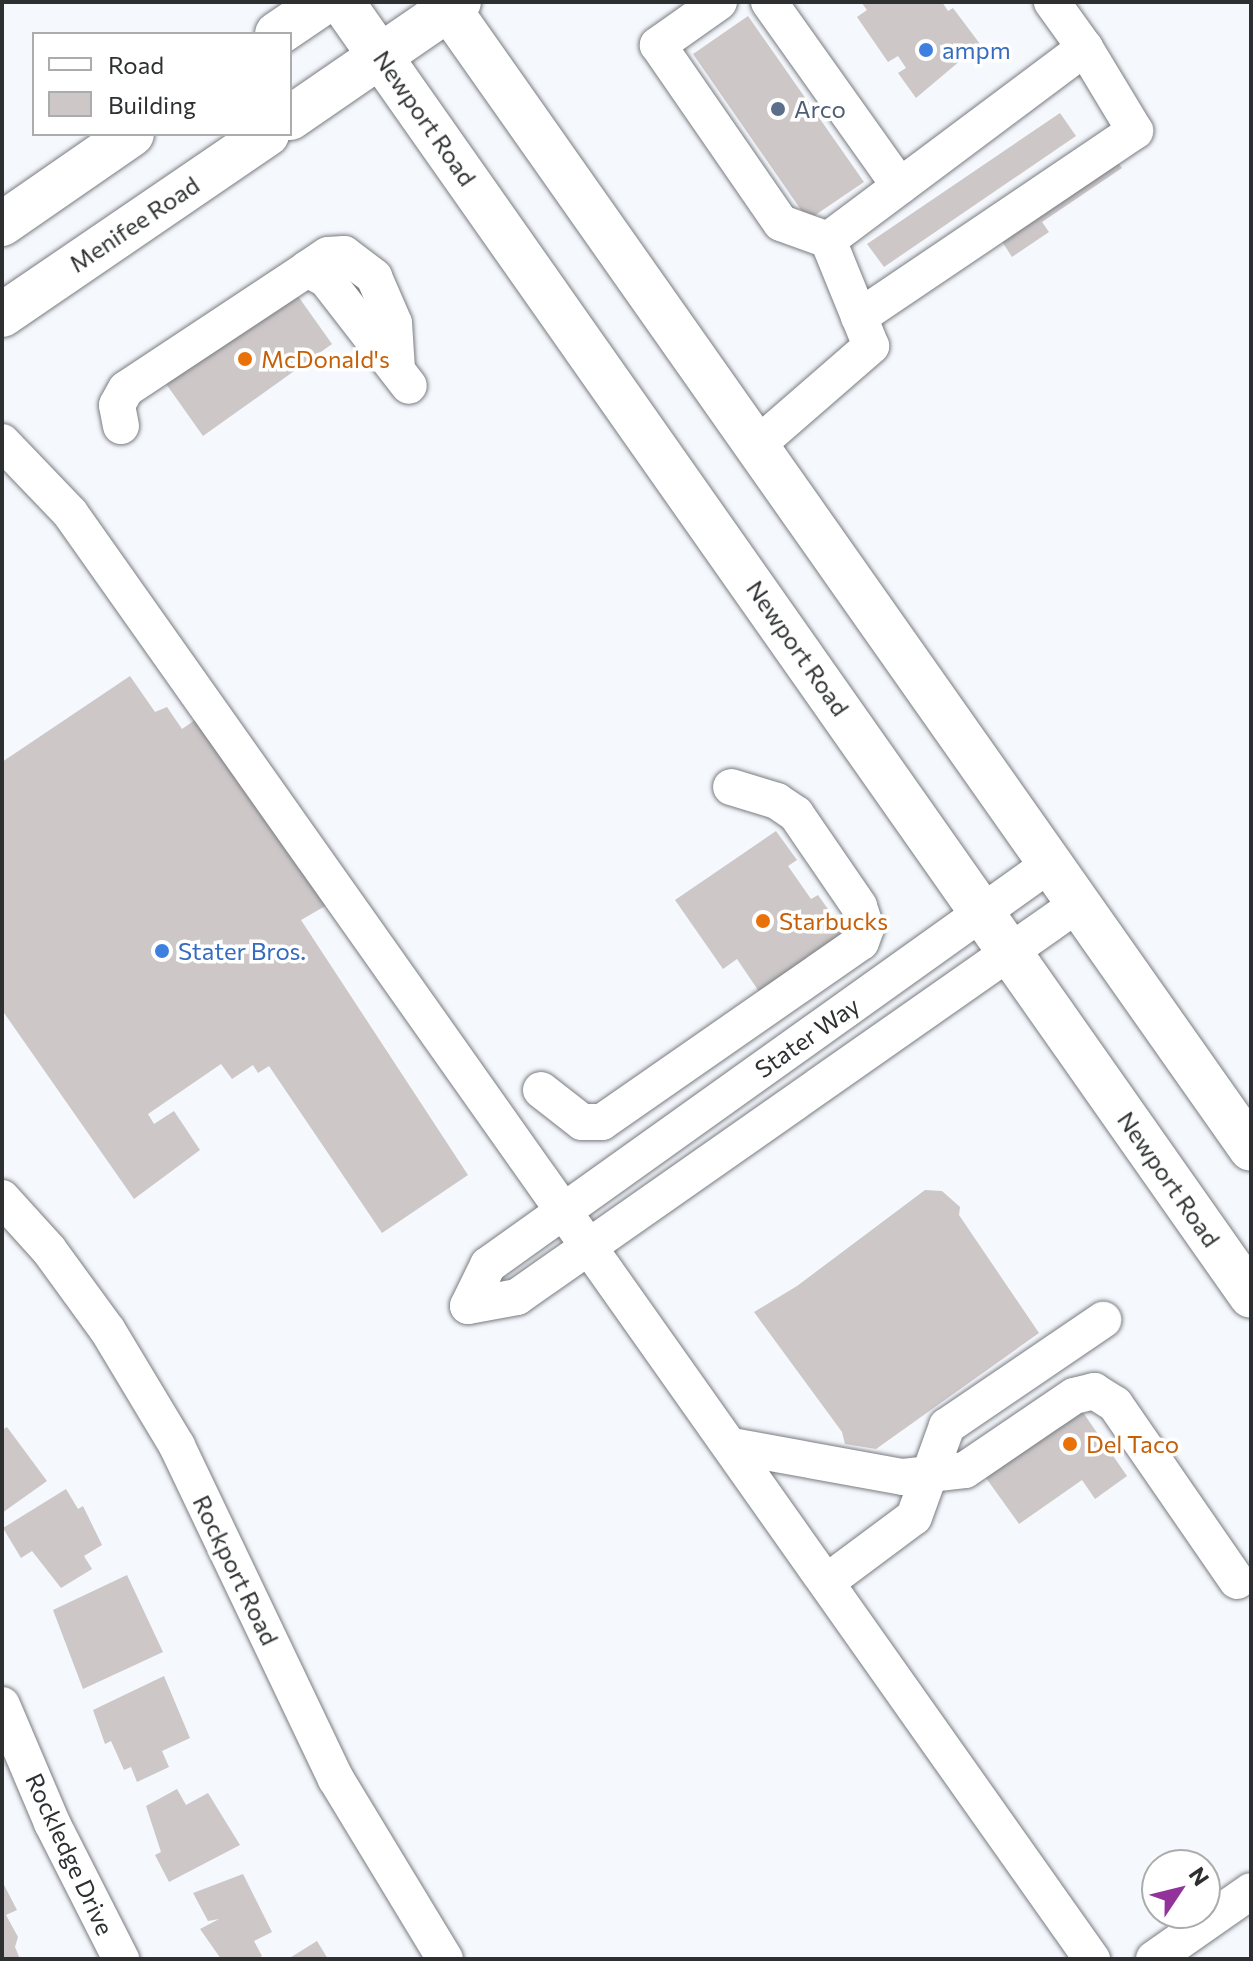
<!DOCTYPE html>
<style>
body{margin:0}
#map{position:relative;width:1253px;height:1961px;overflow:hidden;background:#f5f8fc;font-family:Commissioner,sans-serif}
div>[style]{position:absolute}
.building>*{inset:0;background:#cdc7c8}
.roads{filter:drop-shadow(0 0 2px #797c80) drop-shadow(0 0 2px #797c80)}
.minor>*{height:36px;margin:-18px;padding:0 18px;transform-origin:18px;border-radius:18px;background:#fff}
.major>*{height:44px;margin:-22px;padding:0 22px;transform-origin:22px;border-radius:22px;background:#fff}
.dots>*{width:22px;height:22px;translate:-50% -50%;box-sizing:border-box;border:4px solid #fff;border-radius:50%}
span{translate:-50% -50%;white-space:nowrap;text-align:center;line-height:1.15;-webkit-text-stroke:7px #fff;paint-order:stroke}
.shop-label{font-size:24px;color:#366cbe}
.left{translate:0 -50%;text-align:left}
.service-label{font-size:24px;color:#4e5e75}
.street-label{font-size:24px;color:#2d2f30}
.food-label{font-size:24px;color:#c56008}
.frame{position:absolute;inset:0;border:4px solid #2d2f30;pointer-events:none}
.legend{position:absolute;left:32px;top:32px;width:260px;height:104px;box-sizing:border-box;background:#fff;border:2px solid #abacac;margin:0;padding:10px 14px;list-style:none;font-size:24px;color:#2d2f30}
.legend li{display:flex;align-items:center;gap:16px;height:40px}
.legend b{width:40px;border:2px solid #abacac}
.north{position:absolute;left:1141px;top:1849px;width:80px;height:80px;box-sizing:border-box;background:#fff;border:2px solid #abacac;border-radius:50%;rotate:55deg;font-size:22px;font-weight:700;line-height:32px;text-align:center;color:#2d2f30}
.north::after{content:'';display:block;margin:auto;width:28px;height:36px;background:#92339c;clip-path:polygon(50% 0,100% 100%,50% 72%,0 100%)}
</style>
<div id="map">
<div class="building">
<div style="clip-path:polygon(861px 2px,942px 2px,948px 11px,953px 8px,980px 44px,916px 98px,898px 73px,906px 68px,898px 56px,888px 62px,857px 17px,867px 10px)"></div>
<div style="clip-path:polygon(748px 16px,864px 182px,808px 220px,693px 54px)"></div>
<div style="clip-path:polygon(1060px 113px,1076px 136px,884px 267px,867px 244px)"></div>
<div style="clip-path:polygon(1100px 137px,1122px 168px,1042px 222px,1049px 232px,1012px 257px,1001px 240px)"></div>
<div style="clip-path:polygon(288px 282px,332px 344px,203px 436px,159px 374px)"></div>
<div style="clip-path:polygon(130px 676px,155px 712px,167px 707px,182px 729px,195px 720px,327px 905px,301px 920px,468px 1175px,382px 1233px,269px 1066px,258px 1073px,253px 1065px,232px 1079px,221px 1064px,148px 1114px,154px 1124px,174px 1111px,200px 1150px,134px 1199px,2px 1010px,2px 762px)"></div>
<div style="clip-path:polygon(776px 831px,797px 860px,788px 866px,811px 899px,818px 895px,852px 943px,762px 996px,737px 959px,723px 969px,675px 900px)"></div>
<div style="clip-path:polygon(925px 1190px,942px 1191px,960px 1207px,959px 1215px,1039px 1333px,876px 1449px,845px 1444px,842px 1432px,754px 1312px,797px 1286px)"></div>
<div style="clip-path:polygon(1082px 1411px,1127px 1476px,1095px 1499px,1082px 1480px,1019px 1524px,986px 1478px)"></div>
<div style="clip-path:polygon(7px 1427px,47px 1481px,2px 1513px,2px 1430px)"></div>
<div style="clip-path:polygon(66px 1489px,78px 1509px,83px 1506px,102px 1545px,84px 1556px,92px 1569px,61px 1588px,32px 1551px,21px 1558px,3px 1528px)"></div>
<div style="clip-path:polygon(127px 1575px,163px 1652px,83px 1689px,53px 1610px)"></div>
<div style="clip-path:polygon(164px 1676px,190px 1738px,162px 1751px,169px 1767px,137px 1782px,131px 1767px,124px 1770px,111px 1741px,105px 1744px,93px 1710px)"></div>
<div style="clip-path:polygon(177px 1789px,186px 1805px,208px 1793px,240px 1845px,169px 1882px,155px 1855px,161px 1852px,146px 1806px)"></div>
<div style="clip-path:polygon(243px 1874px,272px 1932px,254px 1941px,262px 1956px,256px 1959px,221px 1959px,200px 1929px,219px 1919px,208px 1921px,193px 1893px)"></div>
<div style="clip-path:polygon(2px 1881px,17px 1910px,6px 1915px,18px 1937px,15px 1947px,20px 1959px,2px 1959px)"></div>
<div style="clip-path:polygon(317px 1941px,328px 1959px,288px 1959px)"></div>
</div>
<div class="roads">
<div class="minor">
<div style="left:719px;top:2px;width:75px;rotate:144.8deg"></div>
<div style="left:658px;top:45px;width:216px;rotate:55.4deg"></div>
<div style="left:781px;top:223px;width:50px;rotate:19.9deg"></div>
<div style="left:769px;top:2px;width:226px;rotate:54.6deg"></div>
<div style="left:307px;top:269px;width:25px;rotate:-34deg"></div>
<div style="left:328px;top:255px;width:16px;rotate:-4deg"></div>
<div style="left:344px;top:254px;width:38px;rotate:37deg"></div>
<div style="left:374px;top:277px;width:50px;rotate:66.5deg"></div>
<div style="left:394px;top:323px;width:47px;rotate:86.3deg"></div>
<div style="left:859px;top:317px;width:333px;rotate:-34deg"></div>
<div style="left:1135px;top:131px;width:97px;rotate:-121.1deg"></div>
<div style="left:121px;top:426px;width:21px;rotate:-101deg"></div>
<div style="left:117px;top:405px;width:18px;rotate:-61deg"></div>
<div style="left:126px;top:389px;width:217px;rotate:-33.5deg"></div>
<div style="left:307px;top:269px;width:21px;rotate:28deg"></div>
<div style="left:326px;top:279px;width:135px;rotate:52.2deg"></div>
<div style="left:2px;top:442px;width:98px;rotate:46.2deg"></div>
<div style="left:70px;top:513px;width:1771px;rotate:54.75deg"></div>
<div style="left:755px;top:447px;width:154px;rotate:-41deg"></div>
<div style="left:871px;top:346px;width:114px;rotate:-112.1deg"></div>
<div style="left:828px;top:240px;width:321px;rotate:-36.8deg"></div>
<div style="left:1085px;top:48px;width:57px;rotate:-125.7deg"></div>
<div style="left:541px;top:1090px;width:52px;rotate:38deg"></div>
<div style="left:582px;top:1122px;width:20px"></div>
<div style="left:602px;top:1122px;width:315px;rotate:-34.8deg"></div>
<div style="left:861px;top:942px;width:15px;rotate:-70deg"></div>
<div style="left:866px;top:928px;width:23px;rotate:-108deg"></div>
<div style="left:859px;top:906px;width:112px;rotate:-124.4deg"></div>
<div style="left:796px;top:814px;width:23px;rotate:-146deg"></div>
<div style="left:777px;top:801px;width:48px;rotate:-163.1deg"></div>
<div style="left:2px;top:1198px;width:70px;rotate:47.9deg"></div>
<div style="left:49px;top:1250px;width:100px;rotate:53.9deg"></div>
<div style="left:108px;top:1331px;width:134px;rotate:59deg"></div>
<div style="left:177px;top:1446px;width:369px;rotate:64.5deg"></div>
<div style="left:336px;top:1779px;width:210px;rotate:58.8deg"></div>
<div style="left:468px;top:1306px;width:46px;rotate:-64deg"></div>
<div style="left:488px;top:1265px;width:690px;rotate:-35.51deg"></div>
<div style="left:468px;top:1306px;width:50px;rotate:-10.4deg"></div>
<div style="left:517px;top:1297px;width:685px;rotate:-35.01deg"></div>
<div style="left:732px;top:1446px;width:174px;rotate:10.3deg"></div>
<div style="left:903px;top:1477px;width:62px;rotate:-6.4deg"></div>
<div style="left:965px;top:1470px;width:132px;rotate:-34.2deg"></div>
<div style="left:1074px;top:1396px;width:21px;rotate:-14deg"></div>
<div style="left:1094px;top:1391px;width:25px;rotate:32deg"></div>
<div style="left:1115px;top:1404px;width:215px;rotate:55.4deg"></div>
<div style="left:828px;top:1581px;width:107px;rotate:-36.7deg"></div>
<div style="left:914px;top:1517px;width:97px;rotate:-70.1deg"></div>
<div style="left:947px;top:1426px;width:189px;rotate:-34.2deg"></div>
<div style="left:2px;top:1705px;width:128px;rotate:67deg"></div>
<div style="left:52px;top:1823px;width:153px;rotate:63.1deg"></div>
<div style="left:1154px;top:1959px;width:118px;rotate:-35deg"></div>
</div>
<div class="major">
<div style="left:342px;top:2px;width:1581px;rotate:54.91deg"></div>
<div style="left:444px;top:2px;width:1402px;rotate:54.87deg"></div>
<div style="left:277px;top:34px;width:57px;rotate:-34.2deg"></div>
<div style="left:290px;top:118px;width:205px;rotate:-34.5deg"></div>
<div style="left:2px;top:224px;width:158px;rotate:-34.7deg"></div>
<div style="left:2px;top:315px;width:321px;rotate:-34.3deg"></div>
</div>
</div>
<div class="dots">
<div style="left:926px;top:50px;background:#3f7fe0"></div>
<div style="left:778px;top:109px;background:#5c6f8a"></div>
<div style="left:245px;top:359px;background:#e8710a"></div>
<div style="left:763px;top:921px;background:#e8710a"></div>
<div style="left:162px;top:951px;background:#3f7fe0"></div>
<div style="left:1070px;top:1444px;background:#e8710a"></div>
</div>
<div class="shop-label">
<span class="left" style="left:942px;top:50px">ampm</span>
<span class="left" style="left:178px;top:951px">Stater Bros.</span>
</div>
<div class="service-label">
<span class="left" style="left:794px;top:109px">Arco</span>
</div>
<div class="street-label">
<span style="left:425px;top:118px;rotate:55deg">Newport Road</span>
<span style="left:134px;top:224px;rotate:-34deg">Menifee Road</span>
<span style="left:798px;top:648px;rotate:55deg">Newport Road</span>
<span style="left:807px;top:1037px;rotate:-35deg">Stater Way</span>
<span style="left:1169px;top:1179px;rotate:55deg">Newport Road</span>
<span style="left:236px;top:1570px;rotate:64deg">Rockport Road</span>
<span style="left:70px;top:1854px;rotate:65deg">Rockledge Drive</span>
</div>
<div class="food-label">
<span class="left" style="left:261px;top:359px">McDonald's</span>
<span class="left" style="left:779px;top:921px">Starbucks</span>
<span class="left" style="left:1086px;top:1444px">Del Taco</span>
</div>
<div class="frame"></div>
<ul class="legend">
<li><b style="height:10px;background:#fff"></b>Road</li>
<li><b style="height:22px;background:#cdc7c8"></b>Building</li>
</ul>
<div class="north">N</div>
</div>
